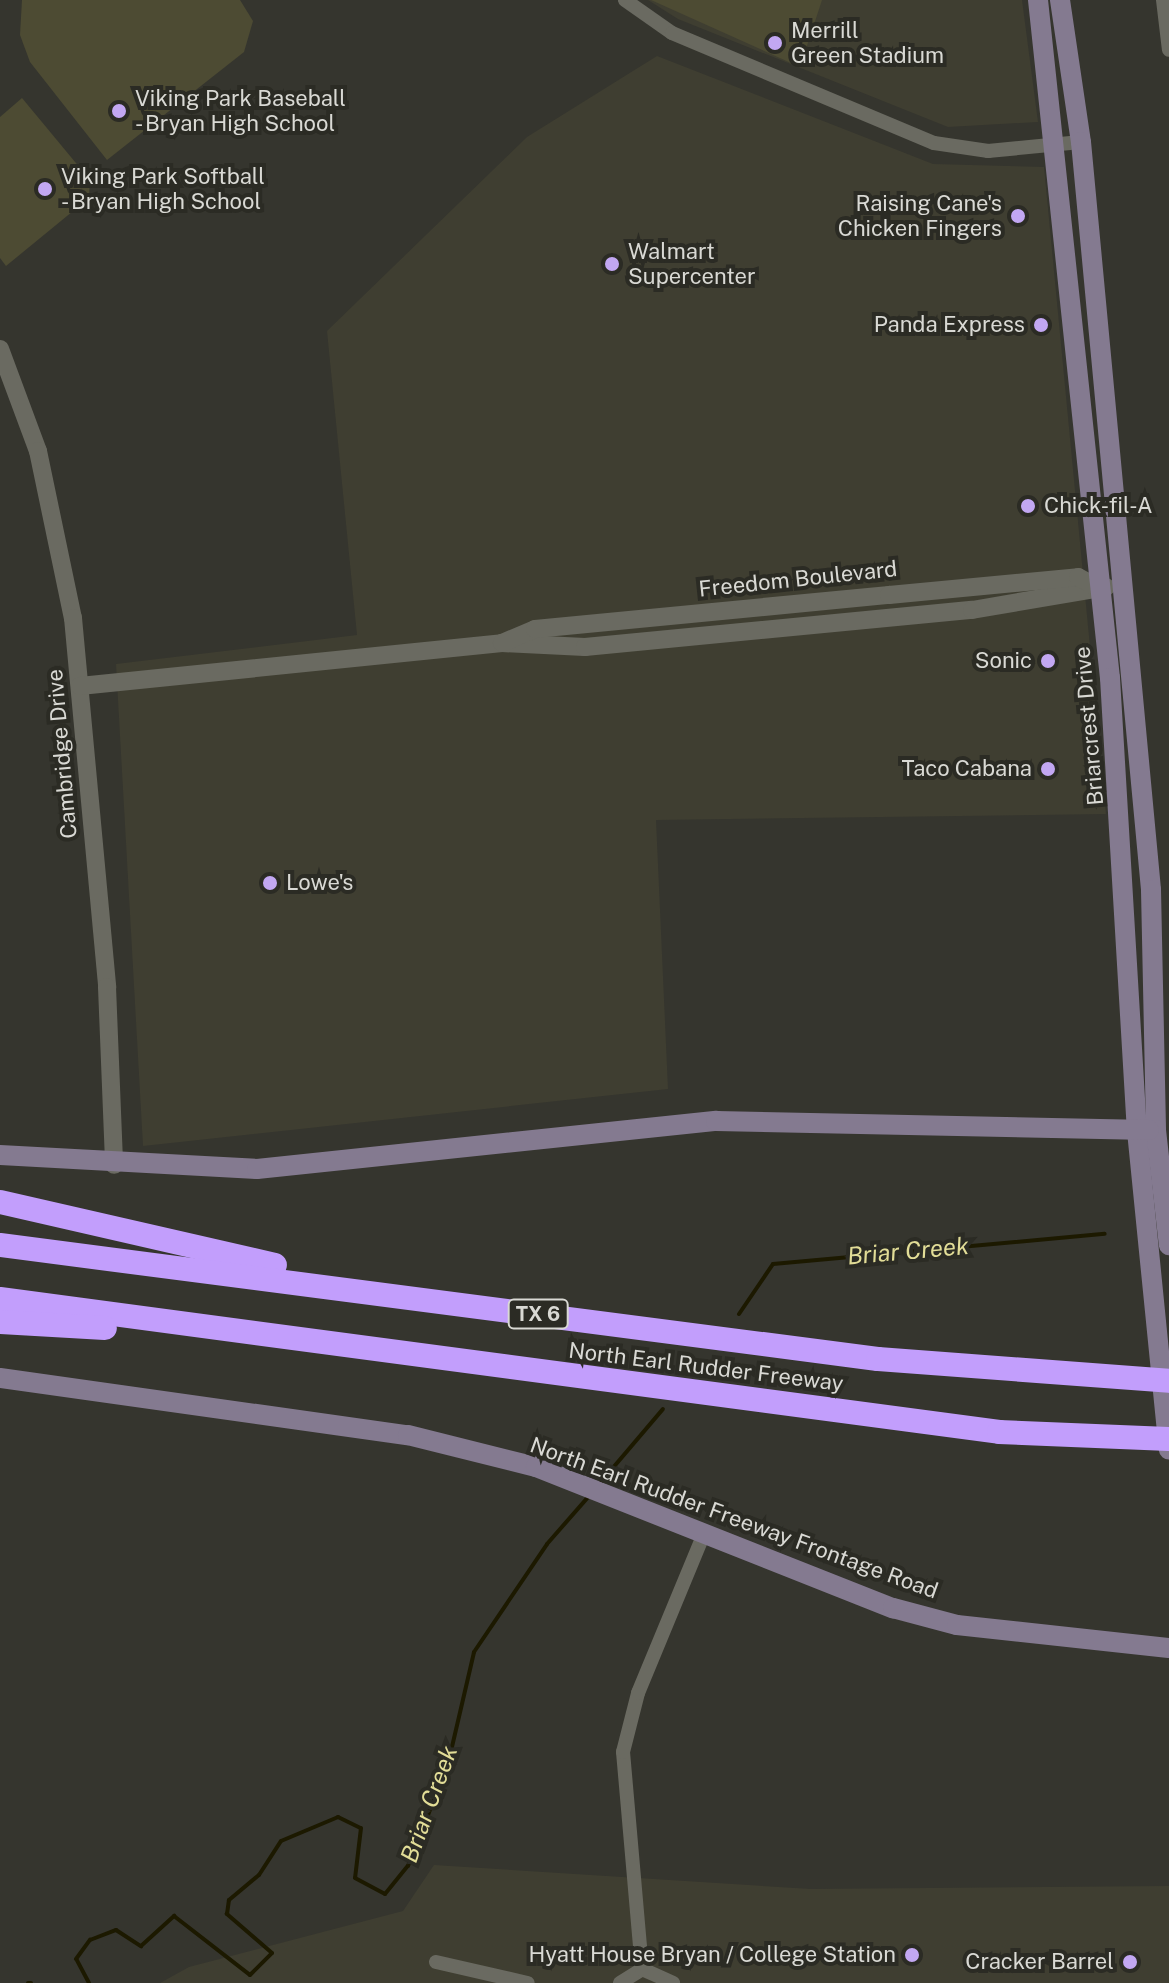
<!DOCTYPE html>
<style>
body{margin:0}
#map{position:relative;width:1169px;height:1983px;overflow:hidden;background:#35352e;font-family:"Public Sans",sans-serif}
div>[style]{position:absolute}
.built>*{inset:0;background:#3f3e31}
.green>*{inset:0;background:#4d4b33}
.stream>*{height:4px;margin:-2px;padding:0 2px;transform-origin:2px;border-radius:2px;background:#1c1900}
.minor>*{height:14px;margin:-7px;padding:0 7px;transform-origin:7px;border-radius:7px;background:#6a6a61}
.tertiary>*{height:18px;margin:-9px;padding:0 9px;transform-origin:9px;border-radius:9px;background:#6a6a61}
.secondary>*{height:20px;margin:-10px;padding:0 10px;transform-origin:10px;border-radius:10px;background:#847a90}
.motorway>*{height:24px;margin:-12px;padding:0 12px;transform-origin:12px;border-radius:12px;background:#c29efc}
.dots>*{width:22px;height:22px;translate:-50% -50%;box-sizing:border-box;border:4px solid #2b2b24;border-radius:50%}
span{translate:-50% -50%;white-space:nowrap;text-align:center;line-height:1.15;-webkit-text-stroke:8px #2b2b24;paint-order:stroke}
.shield-label span{padding:2px 6px;background:#2b2b24;border:2px solid;border-radius:6px;-webkit-text-stroke-width:0}
.shield-label{font-size:20px;color:#d9d9d4;font-weight:700}
.poi-label{font-size:22px;color:#d9d9d4}
.left{translate:0 -50%;text-align:left}
.right{translate:-100% -50%;text-align:right}
.street-label{font-size:22px;color:#d9d9d4}
.water-label{font-size:24px;color:#e2dd97;font-style:italic}
</style>
<div id="map">
<div class="built">
<div style="clip-path:polygon(648px 0,1022px 0,1038px 122px,948px 127px,678px 19px)"></div>
<div style="clip-path:polygon(657px 56px,933px 164px,1044px 167px,1106px 814px,656px 820px,668px 1089px,143px 1146px,116px 664px,357px 635px,327px 331px,527px 137px)"></div>
<div style="clip-path:polygon(434px 1865px,811px 1889px,1169px 1886px,1169px 1983px,160px 1983px,189px 1967px,403px 1911px)"></div>
</div>
<div class="green">
<div style="clip-path:polygon(22px 0,240px 0,253px 21px,244px 52px,107px 160px,30px 62px,20px 35px)"></div>
<div style="clip-path:polygon(651px 0,822px 0,800px 67px)"></div>
<div style="clip-path:polygon(22px 98px,90px 180px,89px 198px,6px 266px,0 258px,0 117px)"></div>
</div>
<div class="stream">
<div style="left:739px;top:1314px;width:60px;rotate:-55.8deg"></div>
<div style="left:773px;top:1264px;width:333px;rotate:-5.2deg"></div>
<div style="left:600px;top:1483px;width:97px;rotate:-49.6deg"></div>
<div style="left:28px;top:1983px;width:3px"></div>
<div style="left:89px;top:1983px;width:27px;rotate:-118deg"></div>
<div style="left:76px;top:1959px;width:24px;rotate:-54deg"></div>
<div style="left:90px;top:1940px;width:28px;rotate:-21deg"></div>
<div style="left:116px;top:1930px;width:30px;rotate:33deg"></div>
<div style="left:141px;top:1946px;width:45px;rotate:-42.3deg"></div>
<div style="left:174px;top:1916px;width:96px;rotate:37.8deg"></div>
<div style="left:250px;top:1975px;width:31px;rotate:-45deg"></div>
<div style="left:272px;top:1953px;width:60px;rotate:-139.1deg"></div>
<div style="left:227px;top:1914px;width:14px;rotate:-82deg"></div>
<div style="left:229px;top:1900px;width:39px;rotate:-40deg"></div>
<div style="left:259px;top:1875px;width:40px;rotate:-57.1deg"></div>
<div style="left:281px;top:1841px;width:62px;rotate:-22.8deg"></div>
<div style="left:338px;top:1817px;width:25px;rotate:26deg"></div>
<div style="left:361px;top:1828px;width:50px;rotate:96.8deg"></div>
<div style="left:355px;top:1878px;width:34px;rotate:28deg"></div>
<div style="left:385px;top:1894px;width:36px;rotate:-51deg"></div>
<div style="left:408px;top:1866px;width:110px;rotate:-68.6deg"></div>
<div style="left:448px;top:1764px;width:115px;rotate:-76.9deg"></div>
<div style="left:474px;top:1652px;width:130px;rotate:-55.9deg"></div>
<div style="left:547px;top:1544px;width:64px;rotate:-48.8deg"></div>
</div>
<div class="minor">
<div style="left:625px;top:0;width:57px;rotate:35.1deg"></div>
<div style="left:672px;top:33px;width:284px;rotate:22.8deg"></div>
<div style="left:934px;top:143px;width:55px;rotate:8.4deg"></div>
<div style="left:988px;top:151px;width:93px;rotate:-5.5deg"></div>
<div style="left:1163px;top:0;width:50px;rotate:83.2deg"></div>
<div style="left:436px;top:1962px;width:94px;rotate:12.9deg"></div>
<div style="left:642px;top:1969px;width:218px;rotate:-95deg"></div>
<div style="left:623px;top:1752px;width:61px;rotate:-75.7deg"></div>
<div style="left:638px;top:1693px;width:170px;rotate:-67.5deg"></div>
<div style="left:620px;top:1983px;width:26px;rotate:-32deg"></div>
<div style="left:642px;top:1969px;width:34px;rotate:24deg"></div>
</div>
<div class="tertiary">
<div style="left:0;top:349px;width:109px;rotate:69.6deg"></div>
<div style="left:38px;top:451px;width:171px;rotate:78.2deg"></div>
<div style="left:73px;top:618px;width:371px;rotate:84.7deg"></div>
<div style="left:107px;top:987px;width:178px;rotate:87.7deg"></div>
<div style="left:502px;top:643px;width:83px;rotate:2.8deg"></div>
<div style="left:585px;top:647px;width:389px;rotate:-5.5deg"></div>
<div style="left:972px;top:610px;width:136px;rotate:-9.7deg"></div>
<div style="left:80px;top:686px;width:424px;rotate:-5.8deg"></div>
<div style="left:502px;top:643px;width:36px;rotate:-23deg"></div>
<div style="left:535px;top:629px;width:356px;rotate:-5.5deg"></div>
<div style="left:889px;top:595px;width:190px;rotate:-5.4deg"></div>
<div style="left:1078px;top:577px;width:24px;rotate:28deg"></div>
</div>
<div class="secondary">
<div style="left:1038px;top:0;width:682px;rotate:83.94deg"></div>
<div style="left:1110px;top:678px;width:454px;rotate:86.6deg"></div>
<div style="left:1137px;top:1131px;width:320px;rotate:84.3deg"></div>
<div style="left:1060px;top:0;width:144px;rotate:81.6deg"></div>
<div style="left:1081px;top:142px;width:751px;rotate:84.65deg"></div>
<div style="left:1151px;top:890px;width:240px;rotate:88.8deg"></div>
<div style="left:1156px;top:1130px;width:116px;rotate:83.6deg"></div>
<div style="left:0;top:1155px;width:257px;rotate:3.1deg"></div>
<div style="left:257px;top:1169px;width:462px;rotate:-6deg"></div>
<div style="left:716px;top:1121px;width:433px;rotate:1.2deg"></div>
<div style="left:0;top:1378px;width:412px;rotate:8deg"></div>
<div style="left:408px;top:1435px;width:132px;rotate:14deg"></div>
<div style="left:536px;top:1467px;width:384px;rotate:21.6deg"></div>
<div style="left:893px;top:1608px;width:66px;rotate:14.9deg"></div>
<div style="left:957px;top:1625px;width:213px;rotate:6.2deg"></div>
</div>
<div class="motorway">
<div style="left:0;top:1202px;width:282px;rotate:12.9deg"></div>
<div style="left:0;top:1245px;width:885px;rotate:7.4deg"></div>
<div style="left:878px;top:1359px;width:292px;rotate:4.3deg"></div>
<div style="left:0;top:1299px;width:1008px;rotate:7.58deg"></div>
<div style="left:999px;top:1432px;width:170px;rotate:2.4deg"></div>
<div style="left:0;top:1322px;width:105px;rotate:3.3deg"></div>
</div>
<div class="dots">
<div style="left:775px;top:43px;background:#c2a7f2"></div>
<div style="left:119px;top:111px;background:#c2a7f2"></div>
<div style="left:45px;top:189px;background:#c2a7f2"></div>
<div style="left:1018px;top:216px;background:#c2a7f2"></div>
<div style="left:612px;top:264px;background:#c2a7f2"></div>
<div style="left:1041px;top:325px;background:#c2a7f2"></div>
<div style="left:1028px;top:506px;background:#c2a7f2"></div>
<div style="left:1048px;top:661px;background:#c2a7f2"></div>
<div style="left:1048px;top:769px;background:#c2a7f2"></div>
<div style="left:270px;top:883px;background:#c2a7f2"></div>
<div style="left:912px;top:1955px;background:#c2a7f2"></div>
<div style="left:1130px;top:1962px;background:#c2a7f2"></div>
</div>
<div class="shield-label">
<span style="left:538px;top:1314px">TX 6</span>
</div>
<div class="poi-label">
<span class="left" style="left:791px;top:43px">Merrill<br>Green Stadium</span>
<span class="left" style="left:135px;top:111px">Viking Park Baseball<br>- Bryan High School</span>
<span class="left" style="left:61px;top:189px">Viking Park Softball<br>- Bryan High School</span>
<span class="right" style="left:1002px;top:216px">Raising Cane's<br>Chicken Fingers</span>
<span class="left" style="left:628px;top:264px">Walmart<br>Supercenter</span>
<span class="right" style="left:1025px;top:325px">Panda Express</span>
<span class="left" style="left:1044px;top:506px">Chick-fil-A</span>
<span class="right" style="left:1032px;top:661px">Sonic</span>
<span class="right" style="left:1032px;top:769px">Taco Cabana</span>
<span class="left" style="left:286px;top:883px">Lowe's</span>
<span class="right" style="left:896px;top:1955px">Hyatt House Bryan / College Station</span>
<span class="right" style="left:1114px;top:1962px">Cracker Barrel</span>
</div>
<div class="street-label">
<span style="left:798px;top:579px;rotate:-6deg">Freedom Boulevard</span>
<span style="left:1089px;top:726px;rotate:-95deg">Briarcrest Drive</span>
<span style="left:62px;top:754px;rotate:-95deg">Cambridge Drive</span>
<span style="left:706px;top:1367px;rotate:7deg">North Earl Rudder Freeway</span>
<span style="left:734px;top:1518px;rotate:20deg">North Earl Rudder Freeway Frontage Road</span>
</div>
<div class="water-label">
<span style="left:908px;top:1251px;rotate:-5deg">Briar Creek</span>
<span style="left:429px;top:1804px;rotate:-70deg">Briar Creek</span>
</div>
</div>
